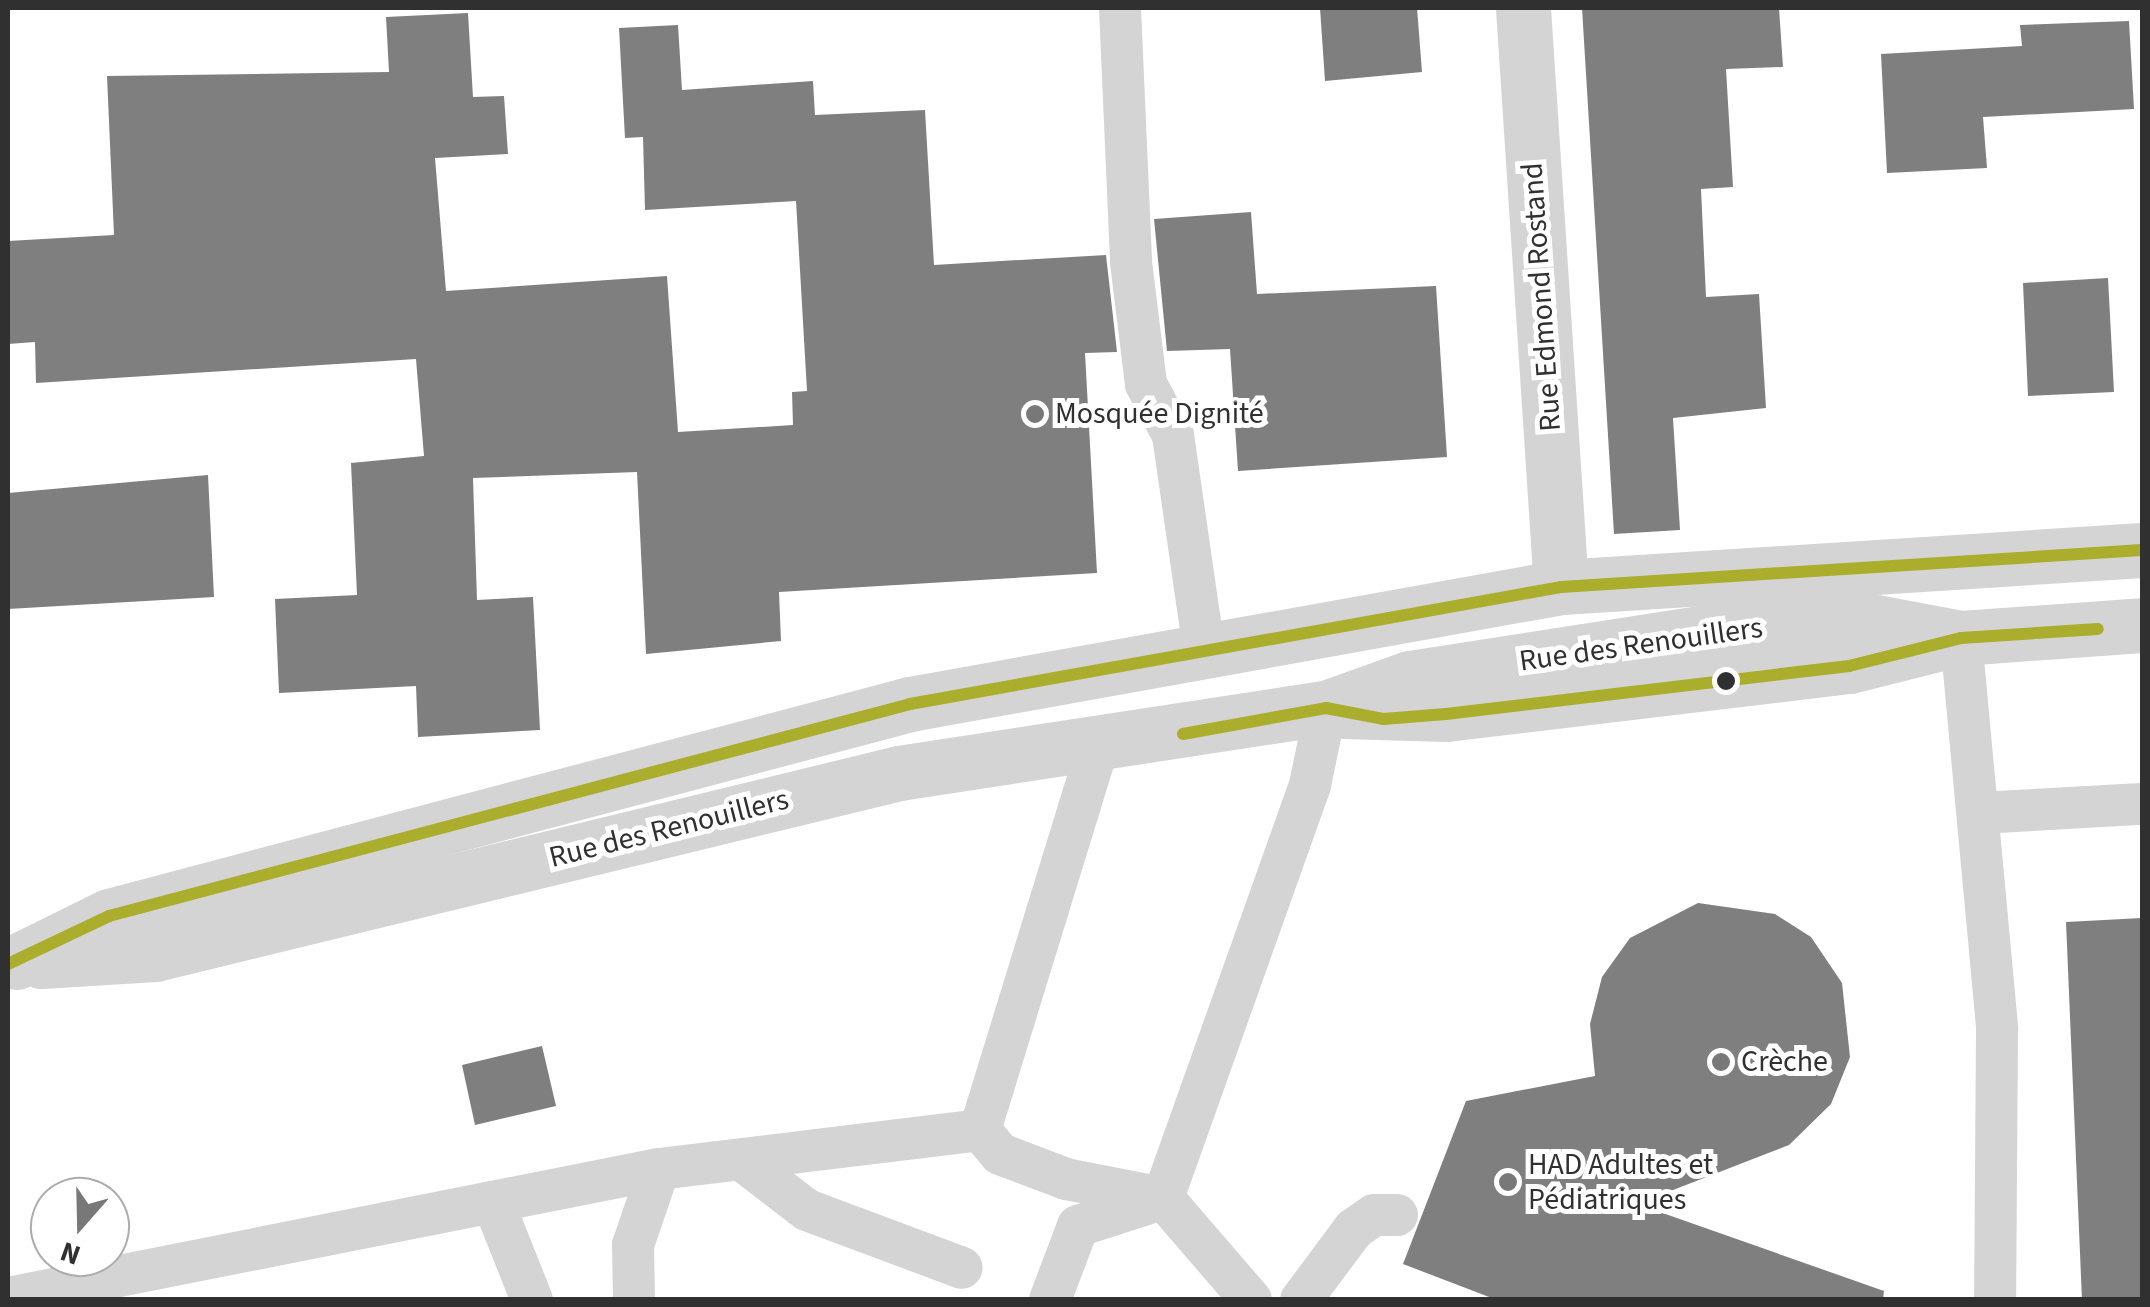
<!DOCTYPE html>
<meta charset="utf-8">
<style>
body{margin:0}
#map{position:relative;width:2150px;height:1307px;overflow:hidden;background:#fff;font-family:"Source Sans 3",sans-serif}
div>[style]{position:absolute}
.building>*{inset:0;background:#7f7f7f}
.service>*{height:42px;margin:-21px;padding:0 21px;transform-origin:21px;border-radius:21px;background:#d4d4d4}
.minor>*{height:55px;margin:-27.5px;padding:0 27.5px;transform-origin:27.5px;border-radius:27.5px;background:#d4d4d4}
.tertiary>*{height:55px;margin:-27.5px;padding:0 27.5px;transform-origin:27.5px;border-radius:27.5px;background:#d4d4d4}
.bus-1>*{height:12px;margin:-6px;padding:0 6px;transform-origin:6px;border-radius:6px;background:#abae2d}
.dots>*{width:28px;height:28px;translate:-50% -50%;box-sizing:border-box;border:5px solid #fff;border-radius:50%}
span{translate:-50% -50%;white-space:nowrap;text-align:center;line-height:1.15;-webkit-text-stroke:10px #fff;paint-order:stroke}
.street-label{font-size:30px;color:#303030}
.poi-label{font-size:30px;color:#303030}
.left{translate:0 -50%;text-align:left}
.frame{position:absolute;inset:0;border:10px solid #303030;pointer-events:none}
.north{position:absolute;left:30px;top:1177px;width:100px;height:100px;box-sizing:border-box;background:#fff;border:2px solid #acacac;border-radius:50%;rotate:200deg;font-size:28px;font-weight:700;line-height:40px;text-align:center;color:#303030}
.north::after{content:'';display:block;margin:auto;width:35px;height:45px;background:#787878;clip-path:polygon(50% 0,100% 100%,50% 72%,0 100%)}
</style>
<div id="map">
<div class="building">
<div style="clip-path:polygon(1320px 8px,1417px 8px,1422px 72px,1325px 81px)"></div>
<div style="clip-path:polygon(1582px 8px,1779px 8px,1783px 67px,1726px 69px,1733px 187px,1701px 189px,1706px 297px,1759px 294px,1766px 408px,1673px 418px,1680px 530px,1614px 534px)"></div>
<div style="clip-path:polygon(468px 13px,473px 97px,504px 96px,508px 154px,435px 158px,446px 291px,667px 276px,678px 432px,793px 425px,792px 392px,807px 391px,796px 201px,645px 210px,643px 137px,625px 138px,619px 28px,678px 25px,682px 90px,813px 81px,815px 115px,925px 110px,934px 265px,1106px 255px,1117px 352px,1085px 353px,1097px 573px,779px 592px,781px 641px,646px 654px,637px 472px,473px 478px,477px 600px,533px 597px,540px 730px,418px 737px,416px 686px,279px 693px,275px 599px,357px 595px,351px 463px,424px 456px,416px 359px,36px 383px,35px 342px,8px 344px,8px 241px,114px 235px,107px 76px,389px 72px,386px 17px)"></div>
<div style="clip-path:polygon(2129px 21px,2134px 109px,1983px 117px,1987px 168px,1887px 173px,1881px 54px,2022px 46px,2020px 25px)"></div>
<div style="clip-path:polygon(1251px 212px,1257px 294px,1436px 286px,1447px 457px,1238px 471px,1230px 349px,1167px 351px,1154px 219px)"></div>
<div style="clip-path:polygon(2108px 278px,2114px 392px,2028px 396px,2023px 283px)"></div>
<div style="clip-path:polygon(208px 475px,214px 597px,8px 609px,8px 493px)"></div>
<div style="clip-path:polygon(1698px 903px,1775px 914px,1811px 937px,1842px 983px,1850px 1057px,1831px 1104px,1789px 1145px,1637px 1204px,1884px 1291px,1883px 1300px,1497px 1300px,1403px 1264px,1466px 1101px,1595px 1076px,1590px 1024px,1602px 977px,1630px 938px)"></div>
<div style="clip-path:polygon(2142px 918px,2142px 1300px,2082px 1300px,2066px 922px)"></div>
<div style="clip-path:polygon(542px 1046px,556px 1106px,475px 1125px,462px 1065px)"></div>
</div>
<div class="service">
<div style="left:1120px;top:8px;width:254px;rotate:87.5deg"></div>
<div style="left:1131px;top:262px;width:123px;rotate:83deg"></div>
<div style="left:1146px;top:384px;width:58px;rotate:62.1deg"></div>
<div style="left:1173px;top:435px;width:217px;rotate:81.8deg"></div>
<div style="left:1961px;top:638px;width:393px;rotate:84.7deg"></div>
<div style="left:1997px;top:1029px;width:271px;rotate:90.4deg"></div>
<div style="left:1979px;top:813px;width:163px;rotate:-3.2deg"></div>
<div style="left:980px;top:1130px;width:399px;rotate:-72.9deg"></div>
<div style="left:980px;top:1130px;width:31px;rotate:50deg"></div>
<div style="left:1000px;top:1154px;width:71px;rotate:20.7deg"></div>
<div style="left:1066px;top:1179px;width:99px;rotate:11.1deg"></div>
<div style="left:742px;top:1160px;width:82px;rotate:37.6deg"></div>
<div style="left:807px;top:1210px;width:165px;rotate:20.5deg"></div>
<div style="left:493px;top:1202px;width:105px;rotate:68.3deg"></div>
<div style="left:8px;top:1298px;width:664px;rotate:-11.21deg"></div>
<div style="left:659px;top:1169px;width:323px;rotate:-6.9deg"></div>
<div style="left:634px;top:1300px;width:55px;rotate:-91deg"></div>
<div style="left:633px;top:1245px;width:80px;rotate:-71.1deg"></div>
<div style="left:1050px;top:1300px;width:79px;rotate:-69.3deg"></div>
<div style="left:1078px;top:1226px;width:75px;rotate:-17.9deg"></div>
<div style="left:1251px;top:1300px;width:135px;rotate:-130.8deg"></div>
<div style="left:1163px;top:1198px;width:438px;rotate:-70.4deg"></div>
<div style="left:1310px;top:785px;width:79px;rotate:-78.3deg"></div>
<div style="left:1301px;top:1300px;width:89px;rotate:-53.3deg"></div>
<div style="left:1354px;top:1229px;width:24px;rotate:-35deg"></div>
<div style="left:1374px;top:1215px;width:23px"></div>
</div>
<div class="minor">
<div style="left:1523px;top:8px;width:580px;rotate:86.25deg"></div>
</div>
<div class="tertiary">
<div style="left:1344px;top:711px;width:102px;rotate:1.7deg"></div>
<div style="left:1446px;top:714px;width:406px;rotate:-6.8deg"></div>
<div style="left:1849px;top:666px;width:115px;rotate:-14deg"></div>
<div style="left:1961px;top:638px;width:181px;rotate:-4.1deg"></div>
<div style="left:41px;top:961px;width:114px;rotate:-3.5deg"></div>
<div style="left:155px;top:954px;width:766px;rotate:-13.67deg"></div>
<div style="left:899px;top:773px;width:432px;rotate:-8.7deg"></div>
<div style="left:1326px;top:708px;width:89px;rotate:-19.7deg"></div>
<div style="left:1410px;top:678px;width:302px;rotate:-8.8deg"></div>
<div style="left:1708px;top:632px;width:157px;rotate:-4.4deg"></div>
<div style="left:1865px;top:620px;width:98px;rotate:10.6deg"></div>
<div style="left:16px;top:962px;width:104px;rotate:-26.3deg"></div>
<div style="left:109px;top:916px;width:829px;rotate:-14.82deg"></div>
<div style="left:910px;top:704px;width:661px;rotate:-10.19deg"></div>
<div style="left:1561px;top:587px;width:582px;rotate:-3.64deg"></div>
</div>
<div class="bus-1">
<div style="left:1183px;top:734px;width:145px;rotate:-10.3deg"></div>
<div style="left:1326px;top:708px;width:58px;rotate:10.9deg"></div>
<div style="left:1383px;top:719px;width:63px;rotate:-4.5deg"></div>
<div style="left:1446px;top:714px;width:406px;rotate:-6.8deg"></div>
<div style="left:1849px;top:666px;width:115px;rotate:-14deg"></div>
<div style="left:1961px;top:638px;width:137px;rotate:-3.8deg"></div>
<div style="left:8px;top:964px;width:112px;rotate:-25.4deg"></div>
<div style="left:109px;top:916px;width:829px;rotate:-14.82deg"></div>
<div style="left:910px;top:704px;width:661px;rotate:-10.19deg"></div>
<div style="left:1561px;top:587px;width:582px;rotate:-3.64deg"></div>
</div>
<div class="dots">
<div style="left:1035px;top:414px;background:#787878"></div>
<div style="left:1726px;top:681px;background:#303030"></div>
<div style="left:1721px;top:1062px;background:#787878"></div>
<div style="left:1508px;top:1182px;background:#787878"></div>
</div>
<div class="street-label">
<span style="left:1542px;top:297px;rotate:-94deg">Rue Edmond Rostand</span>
<span style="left:1641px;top:645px;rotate:-8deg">Rue des Renouillers</span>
<span style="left:669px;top:829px;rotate:-14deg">Rue des Renouillers</span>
</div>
<div class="poi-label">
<span class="left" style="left:1055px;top:414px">Mosquée Dignité</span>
<span class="left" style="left:1741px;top:1062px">Crèche</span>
<span class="left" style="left:1528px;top:1182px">HAD Adultes et<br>Pédiatriques</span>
</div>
<div class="frame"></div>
<div class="north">N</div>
</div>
